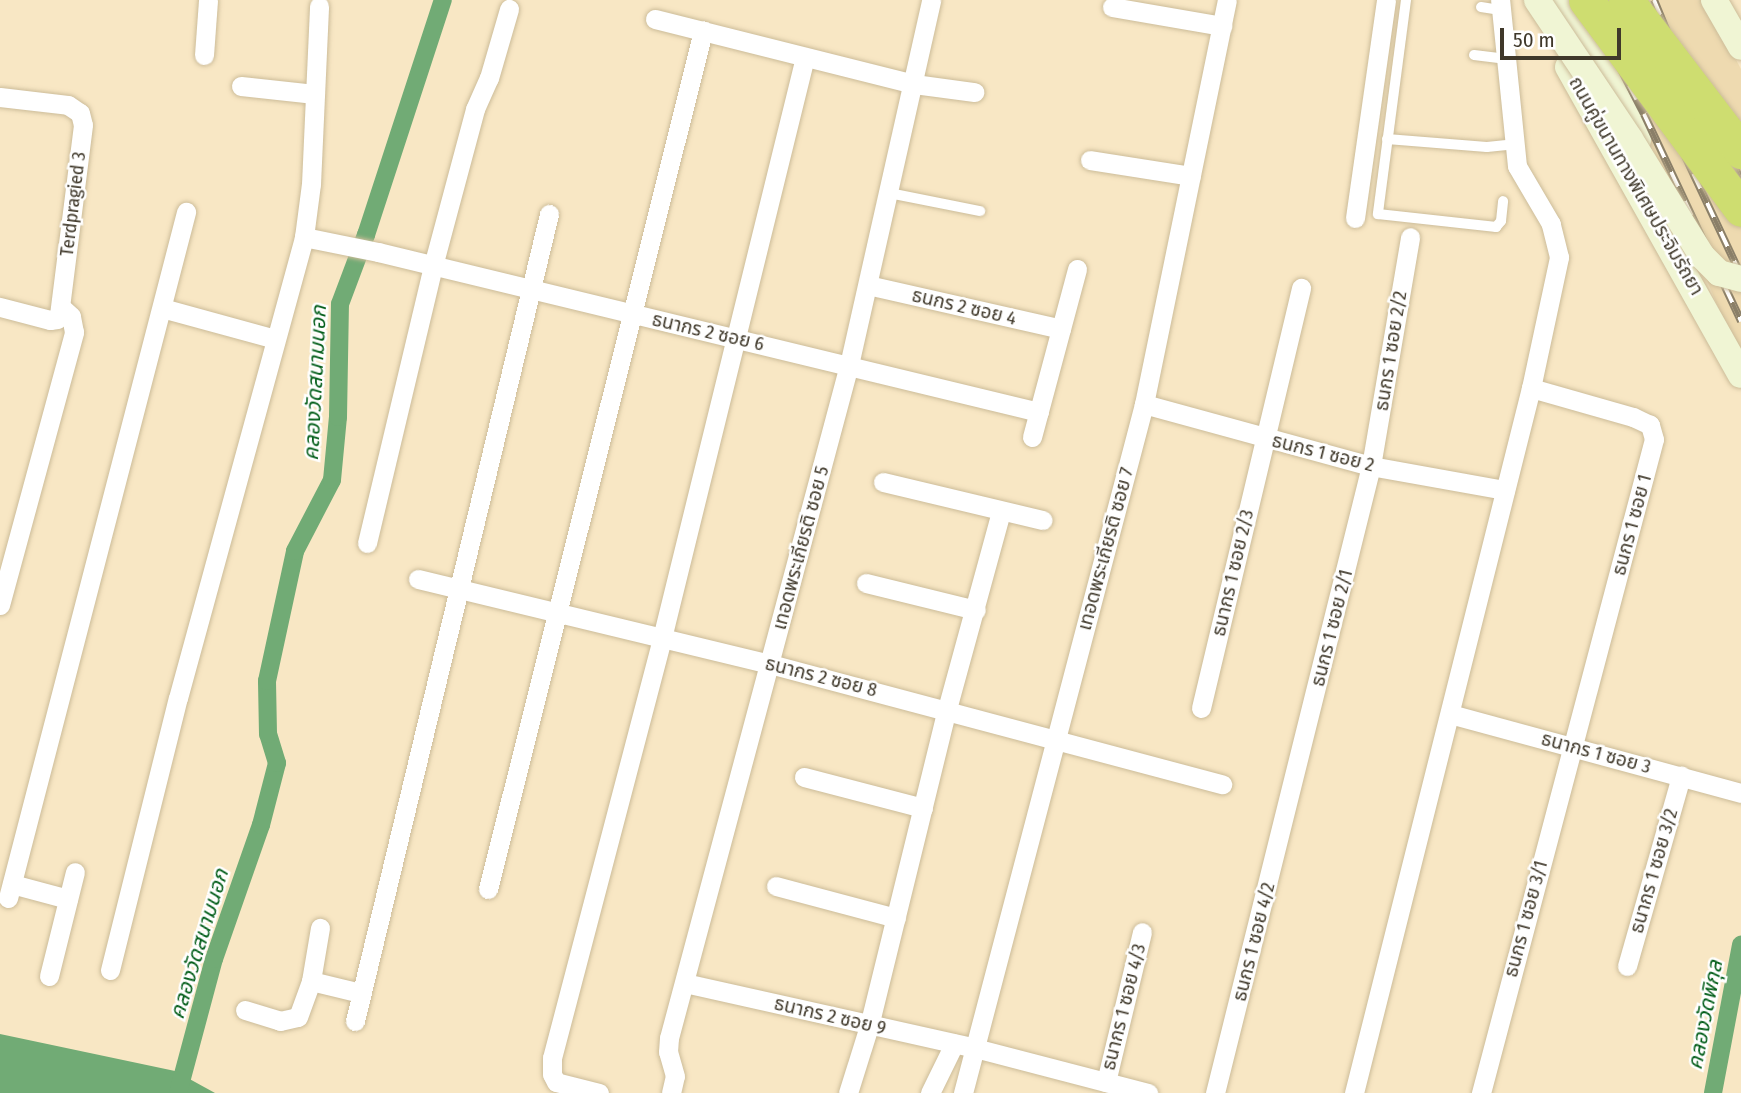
<!DOCTYPE html>
<meta charset="utf-8">
<style>
body{margin:0}
#map{position:relative;width:1741px;height:1093px;overflow:hidden;background:#f8e7c4;font-family:"Fira Sans Condensed","Noto Sans Thai",sans-serif}
div>[style]{position:absolute}
.built>*{inset:0;background:#eedab0}
.water>*{inset:0;background:#71ab75}
.canal>*{height:18px;margin:-9px;padding:0 9px;transform-origin:9px;border-radius:9px;background:#71ab75}
.roads{filter:drop-shadow(0 0 2px #ccbc99) drop-shadow(0 0 2px #ccbc99)}
.lane>*{height:10px;margin:-5px;padding:0 5px;transform-origin:5px;border-radius:5px;background:#fff}
.street>*{height:19px;margin:-9.5px;padding:0 9.5px;transform-origin:9.5px;border-radius:9.5px;background:#fff}
.secondary>*{height:26px;margin:-13px;padding:0 13px;transform-origin:13px;border-radius:13px;background:#f0f5d4}
.rail>*{height:8px;margin-top:-4px;transform-origin:0;background:repeating-linear-gradient(90deg,#fff 0 16px,#8a7f68 0 32px);box-sizing:border-box;border-block:2px solid #8a7f68}
.bridges{filter:drop-shadow(0 0 2px #ccbc99) drop-shadow(0 0 2px #ccbc99)}
.secondary-bridge>*{height:26px;margin:-13px;padding:0 13px;transform-origin:13px;border-radius:13px;background:#f0f5d4}
.highway-bridge>*{height:35px;margin:-17.5px;padding:0 17.5px;transform-origin:17.5px;border-radius:17.5px;background:#cedd70}
span{translate:-50% -50%;white-space:nowrap;text-align:center;line-height:1.15;-webkit-text-stroke:5px #fff;paint-order:stroke}
.street-label{font-size:19px;color:#3f382a}
.water-label{font-size:21px;color:#005c17;font-style:italic}
.scale{position:absolute;left:1500px;top:28px;width:121px;height:32px;box-sizing:border-box;border:4px solid #3f382a;border-top:0;padding-left:9px;font-size:21px;line-height:24px;white-space:nowrap;color:#3f382a;-webkit-text-stroke:5px #fff;paint-order:stroke}
</style>
<div id="map">
<div class="built">
<div style="clip-path:polygon(1572px 0,1704px 0,1741px 69px,1741px 351px,1718px 307px,1650px 141px)"></div>
</div>
<div class="water">
<div style="clip-path:polygon(0 1034px,175px 1071px,215px 1093px,0 1093px)"></div>
</div>
<div class="canal">
<div style="left:178px;top:1093px;width:139px;rotate:-75deg"></div>
<div style="left:214px;top:959px;width:142px;rotate:-70.7deg"></div>
<div style="left:261px;top:825px;width:64px;rotate:-75.5deg"></div>
<div style="left:277px;top:763px;width:30px;rotate:-107deg"></div>
<div style="left:268px;top:734px;width:53px;rotate:-91.1deg"></div>
<div style="left:267px;top:681px;width:133px;rotate:-77.8deg"></div>
<div style="left:295px;top:551px;width:80px;rotate:-62.5deg"></div>
<div style="left:332px;top:480px;width:63px;rotate:-84.6deg"></div>
<div style="left:338px;top:417px;width:113px;rotate:-89deg"></div>
<div style="left:340px;top:304px;width:74px;rotate:-69.4deg"></div>
<div style="left:366px;top:235px;width:247px;rotate:-71.9deg"></div>
<div style="left:1713px;top:1093px;width:151px;rotate:-79.3deg"></div>
</div>
<div class="roads">
<div class="lane">
<div style="left:1406px;top:0;width:216px;rotate:97.5deg"></div>
<div style="left:1378px;top:214px;width:119px;rotate:6.3deg"></div>
<div style="left:1496px;top:227px;width:8px;rotate:-50deg"></div>
<div style="left:1501px;top:221px;width:20px;rotate:-84deg"></div>
<div style="left:1481px;top:7px;width:20px;rotate:9deg"></div>
<div style="left:1474px;top:55px;width:31px;rotate:7deg"></div>
<div style="left:1387px;top:139px;width:100px;rotate:4.6deg"></div>
<div style="left:1487px;top:147px;width:27px;rotate:-6deg"></div>
<div style="left:889px;top:193px;width:93px;rotate:11.2deg"></div>
</div>
<div class="street">
<div style="left:1112px;top:7px;width:112px;rotate:9.8deg"></div>
<div style="left:655px;top:19px;width:267px;rotate:14.1deg"></div>
<div style="left:914px;top:84px;width:61px;rotate:7.6deg"></div>
<div style="left:204px;top:55px;width:55px;rotate:-85.8deg"></div>
<div style="left:241px;top:86px;width:74px;rotate:6.2deg"></div>
<div style="left:0;top:97px;width:68px;rotate:6.7deg"></div>
<div style="left:68px;top:105px;width:14px;rotate:34deg"></div>
<div style="left:80px;top:113px;width:12px;rotate:76deg"></div>
<div style="left:83px;top:125px;width:191px;rotate:97.2deg"></div>
<div style="left:59px;top:314px;width:5px;rotate:112deg"></div>
<div style="left:57px;top:319px;width:7px;rotate:172deg"></div>
<div style="left:50px;top:320px;width:52px;rotate:-165.4deg"></div>
<div style="left:1090px;top:160px;width:102px;rotate:9deg"></div>
<div style="left:1355px;top:218px;width:220px;rotate:-81.9deg"></div>
<div style="left:304px;top:237px;width:76px;rotate:11.5deg"></div>
<div style="left:378px;top:252px;width:680px;rotate:13.61deg"></div>
<div style="left:868px;top:285px;width:198px;rotate:12.8deg"></div>
<div style="left:162px;top:308px;width:117px;rotate:15.3deg"></div>
<div style="left:1144px;top:404px;width:235px;rotate:15.3deg"></div>
<div style="left:1371px;top:466px;width:136px;rotate:10.2deg"></div>
<div style="left:1032px;top:437px;width:174px;rotate:-75deg"></div>
<div style="left:883px;top:482px;width:164px;rotate:13.4deg"></div>
<div style="left:367px;top:543px;width:285px;rotate:-76.6deg"></div>
<div style="left:433px;top:266px;width:163px;rotate:-75deg"></div>
<div style="left:475px;top:109px;width:34px;rotate:-66deg"></div>
<div style="left:489px;top:78px;width:72px;rotate:-73.8deg"></div>
<div style="left:418px;top:579px;width:362px;rotate:13.6deg"></div>
<div style="left:770px;top:664px;width:468px;rotate:14.9deg"></div>
<div style="left:866px;top:583px;width:113px;rotate:13.8deg"></div>
<div style="left:0;top:605px;width:283px;rotate:-74.8deg"></div>
<div style="left:74px;top:332px;width:16px;rotate:-101deg"></div>
<div style="left:71px;top:316px;width:13px;rotate:-138deg"></div>
<div style="left:1201px;top:708px;width:432px;rotate:-76.6deg"></div>
<div style="left:1450px;top:714px;width:302px;rotate:15.2deg"></div>
<div style="left:804px;top:777px;width:123px;rotate:14.6deg"></div>
<div style="left:12px;top:884px;width:58px;rotate:15deg"></div>
<div style="left:776px;top:886px;width:124px;rotate:14.9deg"></div>
<div style="left:488px;top:889px;width:885px;rotate:-75.93deg"></div>
<div style="left:8px;top:898px;width:709px;rotate:-75.45deg"></div>
<div style="left:1627px;top:966px;width:198px;rotate:-74.1deg"></div>
<div style="left:110px;top:970px;width:280px;rotate:-76deg"></div>
<div style="left:178px;top:698px;width:478px;rotate:-74.7deg"></div>
<div style="left:304px;top:237px;width:53px;rotate:-82.5deg"></div>
<div style="left:311px;top:184px;width:178px;rotate:-87.4deg"></div>
<div style="left:49px;top:976px;width:107px;rotate:-76deg"></div>
<div style="left:311px;top:981px;width:54px;rotate:-80.4deg"></div>
<div style="left:685px;top:983px;width:297px;rotate:12.6deg"></div>
<div style="left:975px;top:1048px;width:179px;rotate:14.6deg"></div>
<div style="left:245px;top:1010px;width:37px;rotate:17deg"></div>
<div style="left:280px;top:1021px;width:18px;rotate:-13deg"></div>
<div style="left:298px;top:1017px;width:38px;rotate:-70deg"></div>
<div style="left:311px;top:981px;width:51px;rotate:13.5deg"></div>
<div style="left:355px;top:1021px;width:830px;rotate:-76.48deg"></div>
<div style="left:1106px;top:1082px;width:154px;rotate:-76.5deg"></div>
<div style="left:599px;top:1093px;width:44px;rotate:-165.7deg"></div>
<div style="left:556px;top:1082px;width:9px;rotate:-117deg"></div>
<div style="left:552px;top:1074px;width:16px;rotate:-90deg"></div>
<div style="left:552px;top:1058px;width:434px;rotate:-75.3deg"></div>
<div style="left:662px;top:638px;width:598px;rotate:-76.17deg"></div>
<div style="left:671px;top:1093px;width:17px;rotate:-77deg"></div>
<div style="left:675px;top:1076px;width:25px;rotate:-106deg"></div>
<div style="left:668px;top:1052px;width:14px;rotate:-86deg"></div>
<div style="left:669px;top:1038px;width:697px;rotate:-75.03deg"></div>
<div style="left:849px;top:365px;width:374px;rotate:-77.3deg"></div>
<div style="left:848px;top:1093px;width:70px;rotate:-72.6deg"></div>
<div style="left:869px;top:1026px;width:326px;rotate:-76.2deg"></div>
<div style="left:947px;top:709px;width:205px;rotate:-74.7deg"></div>
<div style="left:930px;top:1093px;width:55px;rotate:-63.9deg"></div>
<div style="left:963px;top:1093px;width:712px;rotate:-75.28deg"></div>
<div style="left:1144px;top:404px;width:412px;rotate:-78.4deg"></div>
<div style="left:1215px;top:1093px;width:646px;rotate:-76.03deg"></div>
<div style="left:1371px;top:466px;width:232px;rotate:-80.3deg"></div>
<div style="left:1354px;top:1093px;width:727px;rotate:-75.91deg"></div>
<div style="left:1531px;top:388px;width:134px;rotate:-77.9deg"></div>
<div style="left:1559px;top:257px;width:34px;rotate:-104deg"></div>
<div style="left:1551px;top:224px;width:67px;rotate:-120.4deg"></div>
<div style="left:1517px;top:166px;width:167px;rotate:-95.8deg"></div>
<div style="left:1481px;top:1093px;width:676px;rotate:-75.18deg"></div>
<div style="left:1654px;top:439px;width:15px;rotate:-106deg"></div>
<div style="left:1650px;top:425px;width:19px;rotate:-155deg"></div>
<div style="left:1633px;top:417px;width:106px;rotate:-164.1deg"></div>
</div>
<div class="secondary">
<div style="left:1561px;top:0;width:93px;rotate:58.2deg"></div>
<div style="left:1610px;top:79px;width:67px;rotate:65.3deg"></div>
<div style="left:1714px;top:0;width:54px;rotate:60.1deg"></div>
<div style="left:1568px;top:67px;width:353px;rotate:60.7deg"></div>
</div>
</div>
<div class="rail">
<div style="left:1585px;top:0;width:128px;rotate:62.6deg"></div>
<div style="left:1644px;top:114px;width:229px;rotate:64.9deg"></div>
<div style="left:1612px;top:0;width:305px;rotate:64.9deg"></div>
<div style="left:1654px;top:0;width:228px;rotate:67.6deg"></div>
<div style="left:1703px;top:91px;width:99px;rotate:67.3deg"></div>
</div>
<div class="bridges">
<div class="secondary-bridge">
<div style="left:1537px;top:0;width:167px;rotate:56.2deg"></div>
<div style="left:1630px;top:139px;width:137px;rotate:58.4deg"></div>
<div style="left:1702px;top:256px;width:24px;rotate:45deg"></div>
<div style="left:1719px;top:273px;width:23px;rotate:15deg"></div>
</div>
<div class="highway-bridge">
<div style="left:1586px;top:0;width:260px;rotate:53.4deg"></div>
<div style="left:1626px;top:0;width:190px;rotate:52.7deg"></div>
</div>
</div>
<div class="street-label">
<span style="left:1636px;top:186px;rotate:60deg">ถนนคู่ขนานทางพิเศษประจิมรัถยา</span>
<span style="left:73px;top:204px;rotate:-83deg">Terdpragied 3</span>
<span style="left:964px;top:307px;rotate:13deg">ธนกร 2 ซอย 4</span>
<span style="left:708px;top:332px;rotate:13deg">ธนากร 2 ซอย 6</span>
<span style="left:1391px;top:351px;rotate:-81deg">ธนกร 1 ซอย 2/2</span>
<span style="left:1323px;top:453px;rotate:14deg">ธนกร 1 ซอย 2</span>
<span style="left:1632px;top:525px;rotate:-75deg">ธนกร 1 ซอย 1</span>
<span style="left:801px;top:548px;rotate:-75deg">เทอดพระเกียรติ ซอย 5</span>
<span style="left:1106px;top:549px;rotate:-75deg">เทอดพระเกียรติ ซอย 7</span>
<span style="left:1233px;top:573px;rotate:-77deg">ธนากร 1 ซอย 2/3</span>
<span style="left:1332px;top:628px;rotate:-76deg">ธนกร 1 ซอย 2/1</span>
<span style="left:821px;top:677px;rotate:14deg">ธนากร 2 ซอย 8</span>
<span style="left:1596px;top:753px;rotate:15deg">ธนากร 1 ซอย 3</span>
<span style="left:1654px;top:871px;rotate:-74deg">ธนากร 1 ซอย 3/2</span>
<span style="left:1526px;top:919px;rotate:-75deg">ธนกร 1 ซอย 3/1</span>
<span style="left:1254px;top:942px;rotate:-76deg">ธนกร 1 ซอย 4/2</span>
<span style="left:1124px;top:1007px;rotate:-76deg">ธนากร 1 ซอย 4/3</span>
<span style="left:830px;top:1016px;rotate:13deg">ธนากร 2 ซอย 9</span>
</div>
<div class="water-label">
<span style="left:315px;top:383px;rotate:-87deg">คลองวัดสนามนอก</span>
<span style="left:199px;top:944px;rotate:-73deg">คลองวัดสนามนอก</span>
<span style="left:1705px;top:1015px;rotate:-79deg">คลองวัดพิกุล</span>
</div>
<div class="scale">50 m</div>
</div>
